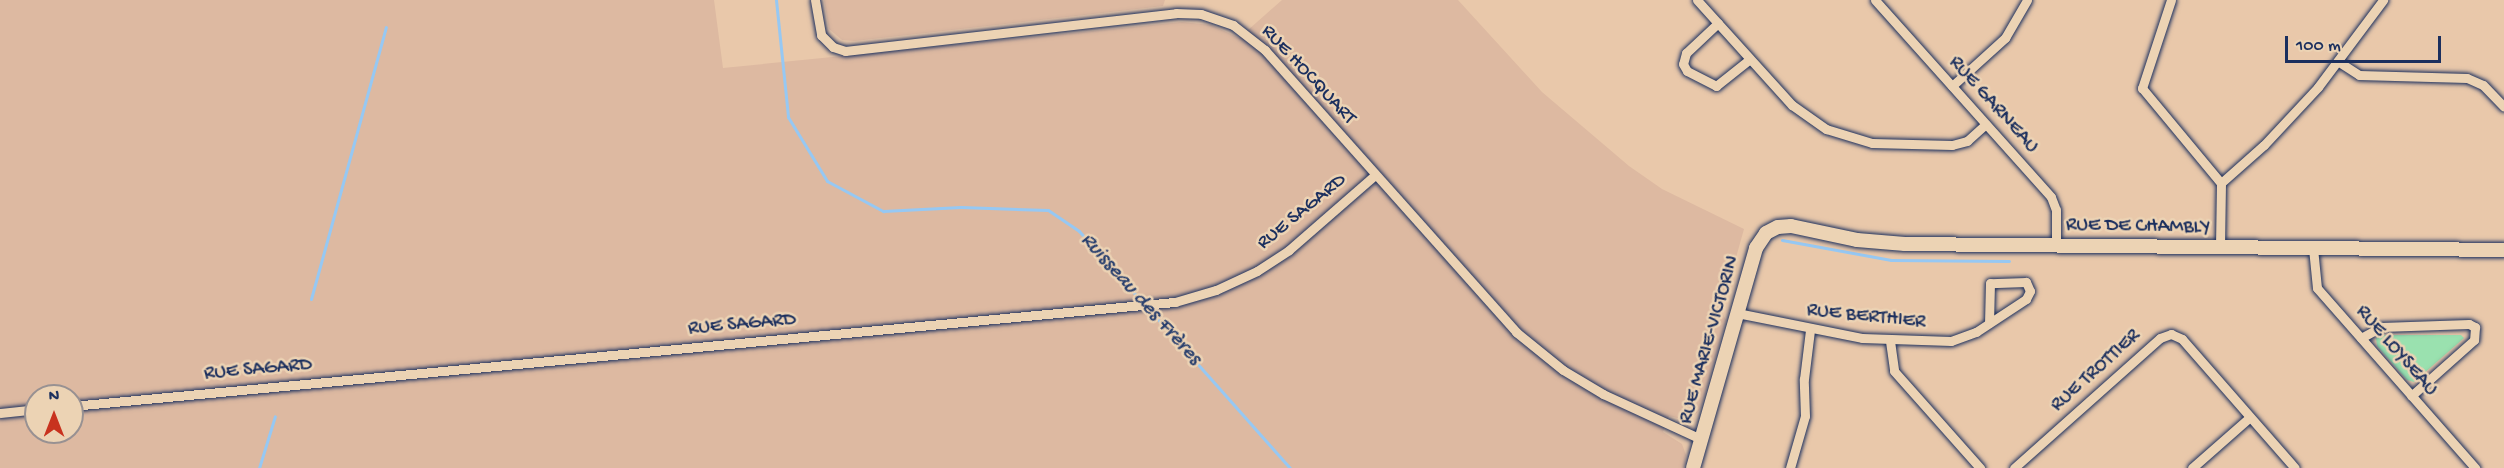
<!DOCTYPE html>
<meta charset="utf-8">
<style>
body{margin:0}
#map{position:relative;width:2504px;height:468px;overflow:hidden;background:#e9c8aa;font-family:"Gochi Hand",sans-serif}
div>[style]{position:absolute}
.built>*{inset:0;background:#ddb9a1}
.green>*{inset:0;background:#9ae1af}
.stream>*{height:3px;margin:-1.5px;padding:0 1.5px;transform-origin:1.5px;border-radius:1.5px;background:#96c8f3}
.roads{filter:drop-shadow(0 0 2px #1b2f5e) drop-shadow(0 0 2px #1b2f5e)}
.street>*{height:9px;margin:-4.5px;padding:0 4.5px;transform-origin:4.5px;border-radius:4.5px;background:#ecd3b4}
.secondary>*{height:14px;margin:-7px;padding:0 7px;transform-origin:7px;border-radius:7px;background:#ecd3b4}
span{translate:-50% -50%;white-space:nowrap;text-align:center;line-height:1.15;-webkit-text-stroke:5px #ecd3b4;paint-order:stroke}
.street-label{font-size:20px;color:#1b2f5e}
.water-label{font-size:21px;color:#273e6d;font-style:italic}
.north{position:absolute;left:24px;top:384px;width:60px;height:60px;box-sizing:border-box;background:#ecd3b4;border:2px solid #989192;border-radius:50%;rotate:0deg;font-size:16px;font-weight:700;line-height:24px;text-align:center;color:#1b2f5e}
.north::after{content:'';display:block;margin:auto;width:21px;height:27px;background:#c8321e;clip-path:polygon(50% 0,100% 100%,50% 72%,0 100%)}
.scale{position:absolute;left:2285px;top:36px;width:156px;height:27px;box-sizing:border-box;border:3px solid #1b2f5e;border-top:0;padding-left:8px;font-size:18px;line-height:21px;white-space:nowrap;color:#1b2f5e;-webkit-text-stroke:4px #ecd3b4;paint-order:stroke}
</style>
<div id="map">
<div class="built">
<div style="clip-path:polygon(evenodd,0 0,714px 0,723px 68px,1182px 22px,1211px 25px,1239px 38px,1282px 0,1458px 0,1542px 92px,1629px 166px,1662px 189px,1744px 229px,1721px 311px,1726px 320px,1701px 408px,1690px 421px,1669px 416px,1663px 432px,1682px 444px,1686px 455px,1684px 468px,0 468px,0 0,36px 396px,72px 396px,72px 432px,36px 432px,36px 396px)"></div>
<div style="clip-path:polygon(824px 0,1165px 0,1163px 6px,854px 41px,842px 40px,829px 29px)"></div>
</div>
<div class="green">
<div style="clip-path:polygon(2383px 335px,2461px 335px,2464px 338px,2414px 382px,2407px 380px,2377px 346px,2376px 338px)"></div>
</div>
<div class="stream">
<div style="left:776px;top:0;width:118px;rotate:84.1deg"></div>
<div style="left:788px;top:117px;width:75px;rotate:58.6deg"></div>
<div style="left:827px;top:181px;width:64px;rotate:28.2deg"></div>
<div style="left:883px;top:211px;width:78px;rotate:-2.9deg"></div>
<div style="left:961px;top:207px;width:87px;rotate:2deg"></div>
<div style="left:1048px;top:210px;width:37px;rotate:34deg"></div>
<div style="left:1079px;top:231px;width:95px;rotate:48.4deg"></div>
<div style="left:1782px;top:240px;width:111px;rotate:10.4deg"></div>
<div style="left:1891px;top:260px;width:118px;rotate:0.5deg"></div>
<div style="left:311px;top:299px;width:282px;rotate:-74.6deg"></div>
<div style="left:1147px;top:307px;width:215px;rotate:48.4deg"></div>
<div style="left:259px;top:468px;width:54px;rotate:-72.9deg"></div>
</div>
<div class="roads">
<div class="street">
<div style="left:815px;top:0;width:36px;rotate:80deg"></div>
<div style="left:821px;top:35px;width:17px;rotate:45deg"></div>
<div style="left:833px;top:47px;width:13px;rotate:18deg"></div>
<div style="left:845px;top:51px;width:333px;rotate:-6.5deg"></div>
<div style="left:1176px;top:13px;width:25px;rotate:2deg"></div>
<div style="left:1201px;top:14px;width:34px;rotate:19deg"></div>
<div style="left:1233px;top:25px;width:41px;rotate:38deg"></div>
<div style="left:1265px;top:50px;width:378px;rotate:48.3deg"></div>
<div style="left:1516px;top:332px;width:60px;rotate:39deg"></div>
<div style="left:1563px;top:370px;width:47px;rotate:31deg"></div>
<div style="left:1603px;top:394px;width:108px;rotate:24.7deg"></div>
<div style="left:1697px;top:0;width:142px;rotate:47.9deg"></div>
<div style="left:1792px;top:105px;width:42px;rotate:35.2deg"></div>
<div style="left:1826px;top:129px;width:48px;rotate:16.9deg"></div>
<div style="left:1872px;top:143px;width:80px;rotate:1.4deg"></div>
<div style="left:1952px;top:145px;width:16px;rotate:-15deg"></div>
<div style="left:1967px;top:141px;width:25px;rotate:-42deg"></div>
<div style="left:1875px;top:0;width:264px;rotate:48.2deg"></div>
<div style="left:2051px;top:197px;width:14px;rotate:69deg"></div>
<div style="left:2056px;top:210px;width:35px;rotate:90deg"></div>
<div style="left:2171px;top:0;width:93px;rotate:108.2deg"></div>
<div style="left:2142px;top:88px;width:124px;rotate:50.3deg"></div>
<div style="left:1718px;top:23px;width:44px;rotate:136.8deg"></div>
<div style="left:1686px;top:53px;width:11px;rotate:105deg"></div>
<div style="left:1683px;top:64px;width:8px;rotate:60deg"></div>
<div style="left:1687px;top:71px;width:33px;rotate:27deg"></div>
<div style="left:1716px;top:86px;width:43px;rotate:-38.5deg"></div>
<div style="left:2339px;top:62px;width:24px;rotate:33deg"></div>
<div style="left:2359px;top:75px;width:108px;rotate:1.6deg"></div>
<div style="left:2467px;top:78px;width:17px;rotate:24deg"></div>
<div style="left:2483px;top:85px;width:30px;rotate:46deg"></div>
<div style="left:1952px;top:86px;width:72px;rotate:-42.2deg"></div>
<div style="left:2005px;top:38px;width:44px;rotate:-59.9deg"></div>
<div style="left:2220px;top:247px;width:64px;rotate:-89.1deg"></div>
<div style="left:2221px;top:183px;width:57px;rotate:-41.5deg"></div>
<div style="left:2264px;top:145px;width:79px;rotate:-47deg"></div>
<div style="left:2318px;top:87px;width:109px;rotate:-53.2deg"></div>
<div style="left:2313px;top:248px;width:40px;rotate:84.3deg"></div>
<div style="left:2317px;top:288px;width:240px;rotate:48.7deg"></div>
<div style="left:1737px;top:313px;width:127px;rotate:11.3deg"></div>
<div style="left:1862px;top:338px;width:89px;rotate:1.9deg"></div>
<div style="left:1951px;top:341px;width:27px;rotate:-20deg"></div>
<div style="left:1976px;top:332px;width:60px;rotate:-33.4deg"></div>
<div style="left:2026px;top:299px;width:9px;rotate:-63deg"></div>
<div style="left:2030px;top:291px;width:10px;rotate:-114deg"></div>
<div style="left:2026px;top:282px;width:36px;rotate:178deg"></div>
<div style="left:1990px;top:283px;width:40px;rotate:91.4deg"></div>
<div style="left:2361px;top:338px;width:23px;rotate:-29deg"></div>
<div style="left:2381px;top:327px;width:88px;rotate:-2deg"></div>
<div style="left:2469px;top:324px;width:7px;rotate:27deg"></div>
<div style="left:2475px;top:327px;width:13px;rotate:94deg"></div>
<div style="left:2474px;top:340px;width:84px;rotate:138.4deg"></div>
<div style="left:1890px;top:341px;width:30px;rotate:82deg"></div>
<div style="left:1894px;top:371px;width:130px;rotate:48.4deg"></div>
<div style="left:72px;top:406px;width:1108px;rotate:-5.39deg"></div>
<div style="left:1175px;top:302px;width:43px;rotate:-16.3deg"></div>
<div style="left:1216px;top:290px;width:45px;rotate:-24.9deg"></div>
<div style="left:1257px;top:271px;width:38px;rotate:-33deg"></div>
<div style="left:1289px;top:250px;width:114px;rotate:-41.1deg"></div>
<div style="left:0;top:413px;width:36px;rotate:-6deg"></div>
<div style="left:1790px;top:468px;width:54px;rotate:-73.9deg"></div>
<div style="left:1805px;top:416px;width:37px;rotate:-92deg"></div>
<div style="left:1804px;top:379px;width:49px;rotate:-83deg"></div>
<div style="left:2014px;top:468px;width:195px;rotate:-41.7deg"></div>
<div style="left:2160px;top:338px;width:12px;rotate:-20deg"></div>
<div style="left:2171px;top:334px;width:12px;rotate:24deg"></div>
<div style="left:2182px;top:339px;width:171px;rotate:48.8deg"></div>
<div style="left:2192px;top:468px;width:77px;rotate:-41.3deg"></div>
</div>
<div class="secondary">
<div style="left:1693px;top:468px;width:229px;rotate:-74deg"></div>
<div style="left:1756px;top:248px;width:18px;rotate:-56deg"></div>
<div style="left:1766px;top:233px;width:13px;rotate:-27deg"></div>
<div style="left:1778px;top:227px;width:13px;rotate:-4deg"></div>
<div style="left:1791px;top:226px;width:67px;rotate:12deg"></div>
<div style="left:1857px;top:240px;width:48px;rotate:4.8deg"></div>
<div style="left:1905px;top:244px;width:599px;rotate:0.57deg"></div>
</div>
</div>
<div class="street-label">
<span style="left:1308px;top:75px;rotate:47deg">RUE HOCQUART</span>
<span style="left:1993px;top:105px;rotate:48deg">RUE GARNEAU</span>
<span style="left:1302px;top:212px;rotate:-39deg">RUE SAGARD</span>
<span style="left:2138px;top:227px;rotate:1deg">RUE DE CHAMBLY</span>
<span style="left:1866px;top:317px;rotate:6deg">RUE BERTHIER</span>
<span style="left:742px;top:325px;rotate:-5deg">RUE SAGARD</span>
<span style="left:1710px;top:340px;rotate:-74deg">RUE MARIE-VICTORIN</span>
<span style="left:2396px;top:351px;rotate:49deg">RUE LOYSEAU</span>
<span style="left:258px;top:370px;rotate:-5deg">RUE SAGARD</span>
<span style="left:2096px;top:371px;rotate:-42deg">RUE TROTTIER</span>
</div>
<div class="water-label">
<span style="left:1140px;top:300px;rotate:48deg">Ruisseau des Frères</span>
</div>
<div class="north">N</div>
<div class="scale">100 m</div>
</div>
